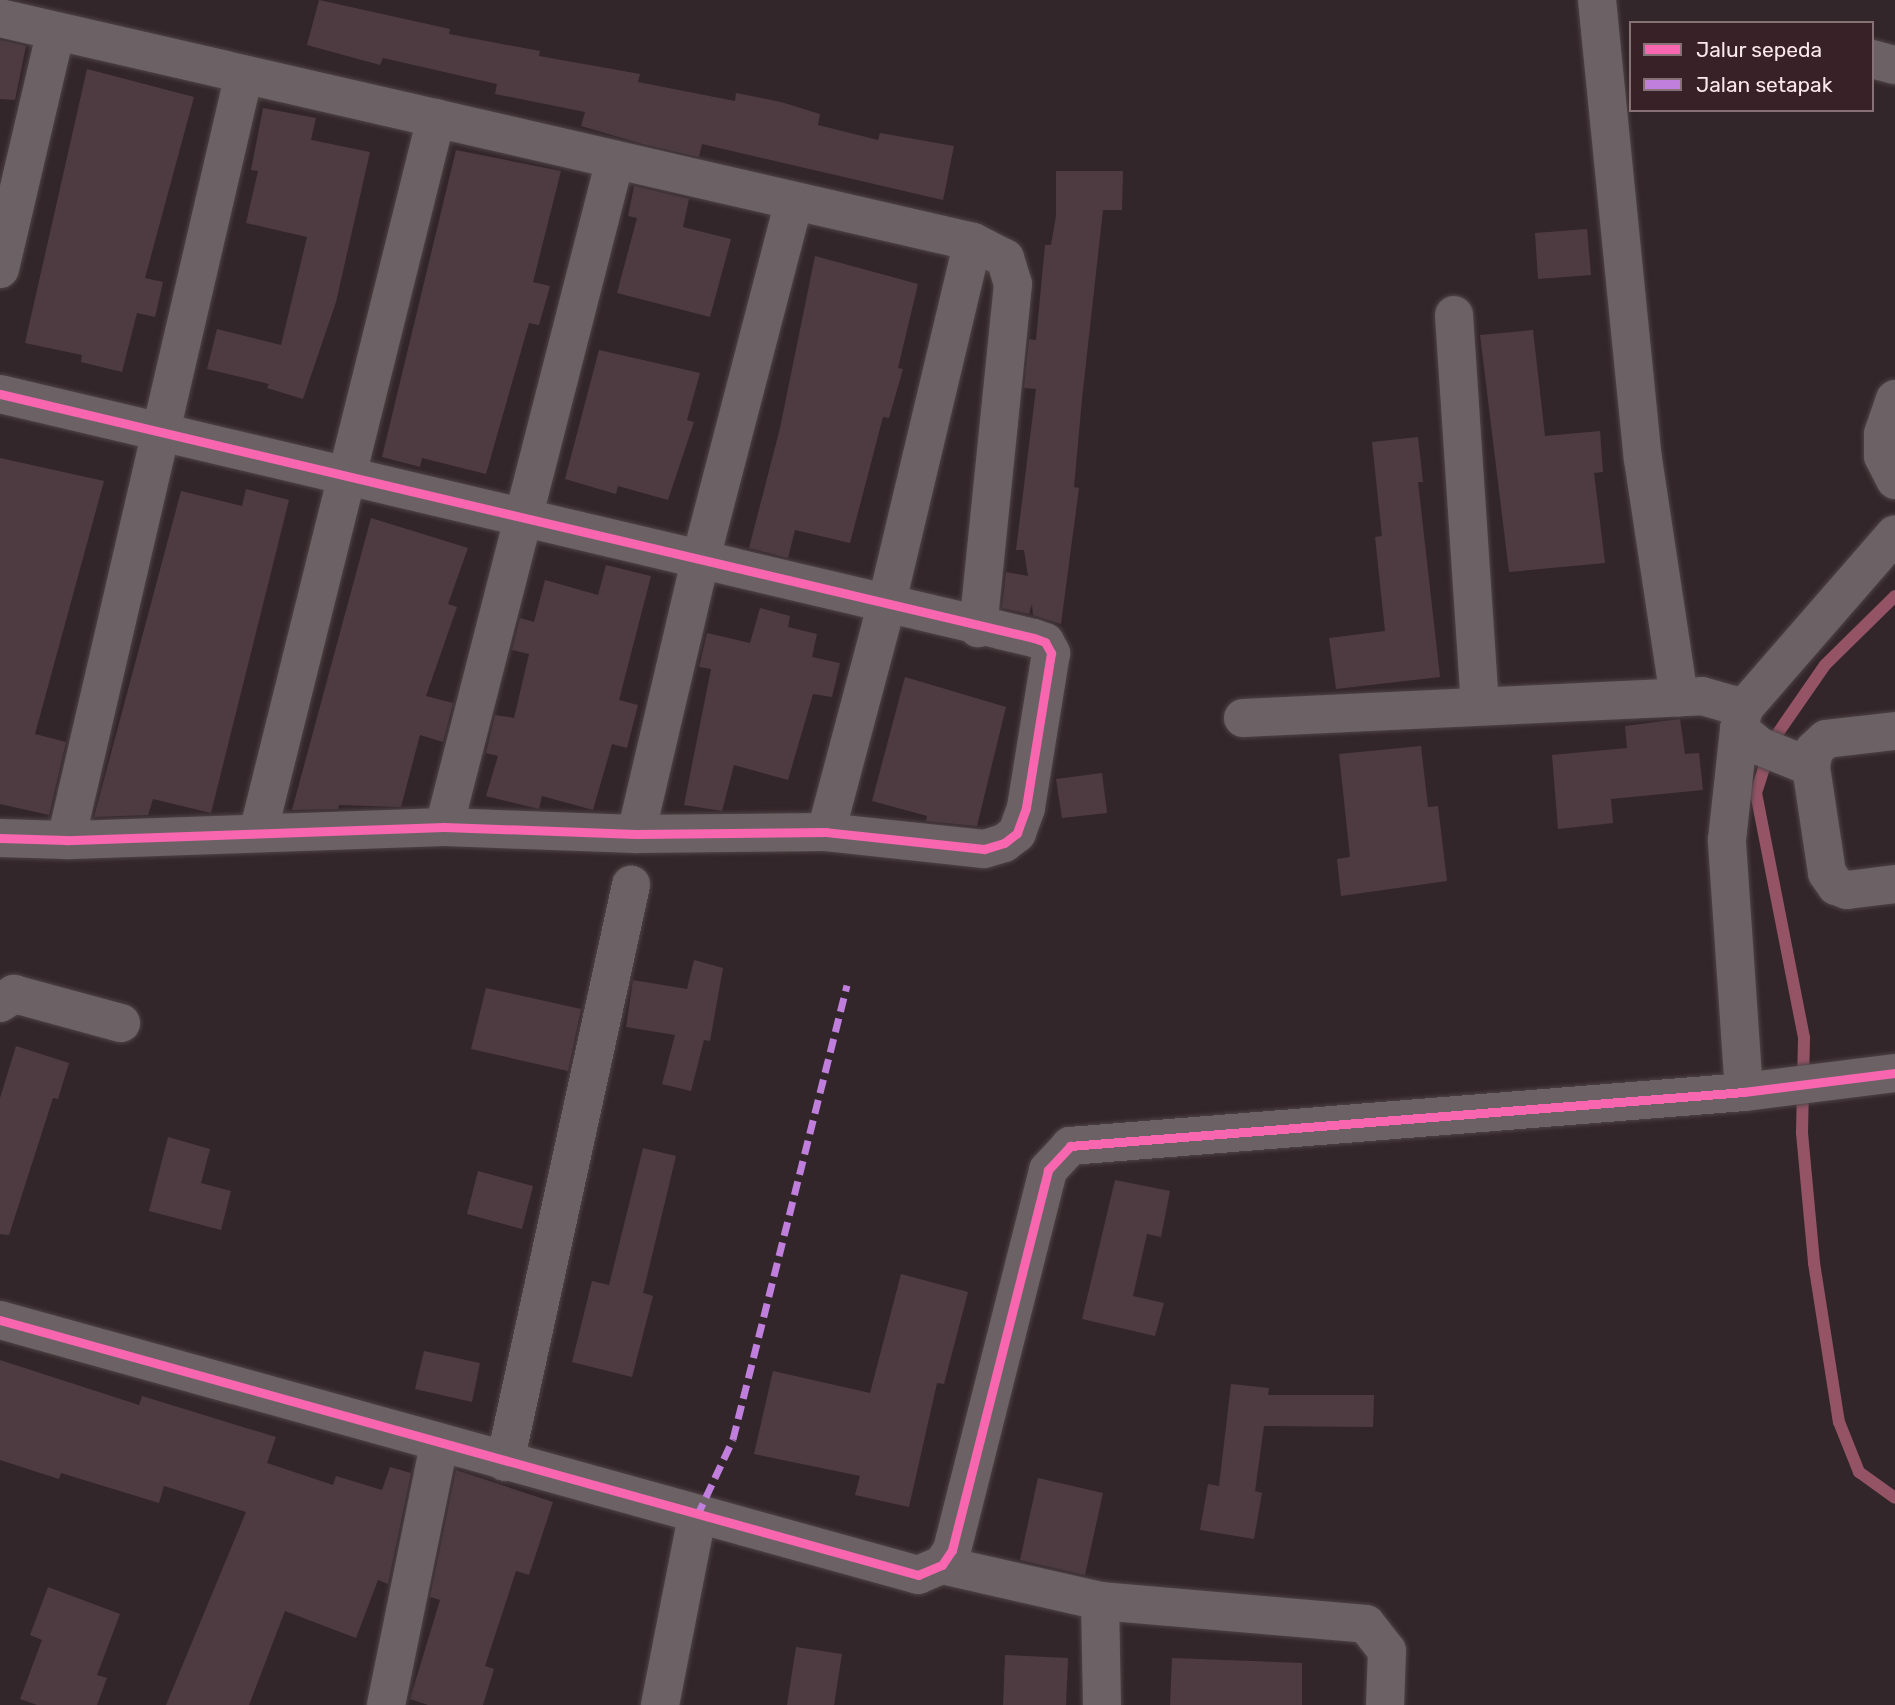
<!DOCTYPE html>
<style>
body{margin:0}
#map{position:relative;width:1895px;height:1705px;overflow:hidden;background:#33262a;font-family:Rubik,sans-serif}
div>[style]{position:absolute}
.stream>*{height:12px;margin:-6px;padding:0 6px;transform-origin:6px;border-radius:6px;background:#945466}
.building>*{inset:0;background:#4e3b42}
.roads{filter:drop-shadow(0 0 2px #4f4346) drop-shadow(0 0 2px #4f4346)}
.minor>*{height:38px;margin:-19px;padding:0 19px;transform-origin:19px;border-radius:19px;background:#6c6265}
.quiet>*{height:7px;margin-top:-3.5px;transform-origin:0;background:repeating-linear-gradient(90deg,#c07fdc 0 14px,transparent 0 21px)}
.cycleway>*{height:9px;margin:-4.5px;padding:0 4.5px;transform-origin:4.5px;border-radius:4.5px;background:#f766af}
span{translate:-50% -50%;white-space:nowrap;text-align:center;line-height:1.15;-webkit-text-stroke:6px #382127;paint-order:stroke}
.legend{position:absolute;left:1629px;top:21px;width:245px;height:91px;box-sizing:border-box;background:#382127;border:2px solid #857176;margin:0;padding:9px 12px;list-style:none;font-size:21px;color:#f9e8ec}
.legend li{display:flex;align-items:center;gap:14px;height:35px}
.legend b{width:35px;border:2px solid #857176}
</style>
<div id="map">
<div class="stream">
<div style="left:1895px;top:596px;width:98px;rotate:135.4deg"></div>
<div style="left:1825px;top:665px;width:91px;rotate:124.7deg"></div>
<div style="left:1773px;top:740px;width:56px;rotate:107.8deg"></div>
<div style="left:1756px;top:793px;width:250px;rotate:78.9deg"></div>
<div style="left:1804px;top:1038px;width:95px;rotate:91.2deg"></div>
<div style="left:1802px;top:1133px;width:131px;rotate:84.7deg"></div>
<div style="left:1814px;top:1263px;width:161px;rotate:81.1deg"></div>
<div style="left:1839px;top:1422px;width:54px;rotate:68.2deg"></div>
<div style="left:1859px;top:1472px;width:44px;rotate:35.8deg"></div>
</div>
<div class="building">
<div style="clip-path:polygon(319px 0,450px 29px,449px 34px,540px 51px,539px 56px,640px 74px,638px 82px,735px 101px,736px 93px,781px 102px,820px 114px,818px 125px,878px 140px,880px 133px,954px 146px,943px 200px,702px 144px,699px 157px,643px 144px,581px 126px,585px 112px,495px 94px,497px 84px,383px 58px,380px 65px,307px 45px)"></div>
<div style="clip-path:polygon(0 40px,26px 46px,15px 100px,0 99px)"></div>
<div style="clip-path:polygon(87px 69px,194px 97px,145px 278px,163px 282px,155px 317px,137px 313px,122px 372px,81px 362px,82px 355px,25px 343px)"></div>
<div style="clip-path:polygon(263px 108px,316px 118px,311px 140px,370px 152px,336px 302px,303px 399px,267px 388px,269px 384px,207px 369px,217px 329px,281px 345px,307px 237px,246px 223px,258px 171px,251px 170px)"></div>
<div style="clip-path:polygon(456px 150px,561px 171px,533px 282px,550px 286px,539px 325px,529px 323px,486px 474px,422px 458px,420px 467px,382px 457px)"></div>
<div style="clip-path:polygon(1056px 171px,1123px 171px,1122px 210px,1103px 210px,1082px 399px,1074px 487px,1079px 488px,1061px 624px,1033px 615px,1032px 604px,1029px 614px,1002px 608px,1006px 572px,1028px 576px,1024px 550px,1016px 550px,1036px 389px,1024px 388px,1029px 339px,1036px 340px,1045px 245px,1051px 245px,1056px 216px)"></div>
<div style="clip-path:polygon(634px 186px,689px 199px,683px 227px,731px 239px,710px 317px,617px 293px,637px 218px,628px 216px)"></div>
<div style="clip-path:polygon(1587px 229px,1591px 275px,1538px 279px,1535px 233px)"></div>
<div style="clip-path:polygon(815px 256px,918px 284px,898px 368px,903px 369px,889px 418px,883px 417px,850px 543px,795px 530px,788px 558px,749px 548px,780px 428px)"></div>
<div style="clip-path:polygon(1533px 330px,1545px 436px,1600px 431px,1603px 472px,1594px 473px,1605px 563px,1509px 572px,1480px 335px)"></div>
<div style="clip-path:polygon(599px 350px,700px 373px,687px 420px,694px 422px,668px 500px,618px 486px,616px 494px,565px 479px)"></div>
<div style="clip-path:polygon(1418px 437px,1423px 482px,1418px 482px,1440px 677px,1336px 689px,1329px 638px,1385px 631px,1375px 537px,1382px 536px,1372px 442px)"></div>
<div style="clip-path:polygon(0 458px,104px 481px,35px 734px,66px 742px,49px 815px,0 804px)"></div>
<div style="clip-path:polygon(246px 489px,289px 500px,211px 813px,153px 799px,148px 815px,94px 817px,181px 491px,242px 506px)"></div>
<div style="clip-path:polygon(371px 518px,468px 548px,448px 604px,457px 607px,426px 696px,453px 703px,443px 742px,420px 735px,401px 807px,339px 805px,338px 809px,292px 810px)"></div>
<div style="clip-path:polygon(606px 565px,651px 576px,619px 700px,638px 705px,627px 748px,612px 744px,593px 810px,542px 796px,539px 809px,486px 796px,498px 756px,486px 753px,495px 715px,514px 718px,529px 654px,512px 650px,520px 618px,534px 622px,545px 580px,598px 595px)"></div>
<div style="clip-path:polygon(760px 608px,790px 616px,788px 627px,817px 634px,812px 657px,840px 663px,832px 697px,813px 694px,788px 780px,734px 765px,722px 811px,684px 805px,711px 669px,699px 667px,707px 633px,750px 643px)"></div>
<div style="clip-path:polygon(905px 677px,1006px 707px,977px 826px,926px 821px,927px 816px,872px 801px)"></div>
<div style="clip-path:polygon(1680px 719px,1685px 754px,1699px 753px,1703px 790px,1611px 799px,1613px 823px,1558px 829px,1552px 755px,1627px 748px,1625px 726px)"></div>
<div style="clip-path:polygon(1421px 746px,1428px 807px,1438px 806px,1447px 881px,1341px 896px,1337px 859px,1350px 857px,1339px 754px)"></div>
<div style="clip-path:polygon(1102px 773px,1107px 813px,1062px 818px,1056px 779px)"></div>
<div style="clip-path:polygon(694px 960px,723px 968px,710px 1041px,704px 1040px,691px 1091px,662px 1084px,675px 1035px,626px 1027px,633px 980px,687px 989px)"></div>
<div style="clip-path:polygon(486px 988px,581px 1009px,568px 1071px,471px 1049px)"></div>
<div style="clip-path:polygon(16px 1046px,69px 1063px,58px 1099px,53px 1098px,9px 1235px,0 1234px,0 1098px)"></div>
<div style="clip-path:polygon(168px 1137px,210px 1149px,201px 1183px,231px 1191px,221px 1230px,149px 1211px)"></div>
<div style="clip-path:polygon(643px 1148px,676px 1156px,643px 1293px,653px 1296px,632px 1377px,572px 1362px,592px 1281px,609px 1285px)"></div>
<div style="clip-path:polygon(478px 1171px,533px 1186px,522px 1229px,467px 1214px)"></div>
<div style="clip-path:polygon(1115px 1180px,1170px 1191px,1161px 1237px,1147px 1234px,1133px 1296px,1164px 1303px,1155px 1336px,1082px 1319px)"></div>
<div style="clip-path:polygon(901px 1274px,968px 1292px,944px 1384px,937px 1383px,909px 1507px,855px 1495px,860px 1476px,754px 1454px,773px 1371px,870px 1393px)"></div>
<div style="clip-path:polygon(424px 1351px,480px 1363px,472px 1402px,415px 1389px)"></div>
<div style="clip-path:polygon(0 1360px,139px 1405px,142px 1396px,276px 1437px,267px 1463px,333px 1485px,336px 1476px,382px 1490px,390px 1467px,411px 1473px,388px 1584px,378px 1580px,356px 1638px,285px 1611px,249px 1705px,166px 1705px,246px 1512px,164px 1486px,159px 1503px,61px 1473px,59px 1479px,0 1460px)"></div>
<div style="clip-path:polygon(1231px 1384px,1269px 1388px,1268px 1395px,1374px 1395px,1373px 1427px,1264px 1426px,1255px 1491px,1262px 1493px,1254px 1539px,1200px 1530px,1208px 1484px,1219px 1486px)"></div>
<div style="clip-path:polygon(456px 1470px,553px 1502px,529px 1575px,516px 1571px,485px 1666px,494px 1669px,483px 1705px,428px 1705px,410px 1699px,440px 1600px,430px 1597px)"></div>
<div style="clip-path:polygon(1038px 1478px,1103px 1493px,1085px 1575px,1020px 1560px)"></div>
<div style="clip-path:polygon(48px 1587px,120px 1614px,97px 1675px,107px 1678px,97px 1705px,37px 1705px,20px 1699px,42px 1640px,30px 1635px)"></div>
<div style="clip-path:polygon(796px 1647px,842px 1654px,834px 1705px,787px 1705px)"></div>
<div style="clip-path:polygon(1005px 1655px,1068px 1658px,1066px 1705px,1003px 1705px)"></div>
<div style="clip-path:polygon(1172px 1658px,1302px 1663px,1302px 1705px,1170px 1705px)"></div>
</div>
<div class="roads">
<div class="minor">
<div style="left:1597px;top:0;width:461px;rotate:84.3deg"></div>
<div style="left:1643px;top:459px;width:241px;rotate:81.4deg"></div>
<div style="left:0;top:18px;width:998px;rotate:12.96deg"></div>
<div style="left:973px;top:242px;width:36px;rotate:27deg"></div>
<div style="left:1005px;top:258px;width:27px;rotate:73deg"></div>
<div style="left:1013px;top:284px;width:346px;rotate:95.8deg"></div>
<div style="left:1872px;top:59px;width:24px;rotate:15deg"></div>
<div style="left:0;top:269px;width:244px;rotate:-76.8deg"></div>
<div style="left:1454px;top:315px;width:390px;rotate:86.2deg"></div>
<div style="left:0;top:394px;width:1062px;rotate:13.28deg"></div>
<div style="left:1034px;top:638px;width:12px;rotate:20deg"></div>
<div style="left:1045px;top:642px;width:13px;rotate:61deg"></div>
<div style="left:1051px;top:653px;width:157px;rotate:99.2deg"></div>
<div style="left:1026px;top:808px;width:27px;rotate:110deg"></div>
<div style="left:1017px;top:833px;width:16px;rotate:142deg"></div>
<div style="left:1004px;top:843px;width:21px;rotate:163deg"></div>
<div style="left:984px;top:849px;width:159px;rotate:-173.9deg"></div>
<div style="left:826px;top:832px;width:190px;rotate:179.4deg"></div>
<div style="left:636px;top:834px;width:192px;rotate:-177.9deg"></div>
<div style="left:444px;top:827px;width:378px;rotate:178deg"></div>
<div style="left:66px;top:840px;width:66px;rotate:-178.3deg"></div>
<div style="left:1895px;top:399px;width:37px;rotate:109deg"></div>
<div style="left:1883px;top:434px;width:22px;rotate:90deg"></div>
<div style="left:1883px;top:456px;width:27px;rotate:63deg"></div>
<div style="left:1243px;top:718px;width:460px;rotate:-2.7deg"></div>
<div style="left:1702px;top:696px;width:44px;rotate:15.9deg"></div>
<div style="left:1739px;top:729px;width:26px;rotate:40deg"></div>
<div style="left:1759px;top:746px;width:56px;rotate:22deg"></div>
<div style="left:1895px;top:731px;width:69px;rotate:173.4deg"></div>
<div style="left:1826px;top:739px;width:16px;rotate:137deg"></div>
<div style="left:1814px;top:750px;width:17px;rotate:100deg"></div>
<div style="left:1811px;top:767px;width:107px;rotate:81.4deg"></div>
<div style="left:1827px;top:873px;width:16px;rotate:55deg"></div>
<div style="left:1836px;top:886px;width:12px;rotate:20deg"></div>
<div style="left:1847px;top:890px;width:48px;rotate:-7.1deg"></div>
<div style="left:444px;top:827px;width:689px;rotate:-75.62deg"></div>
<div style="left:826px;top:832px;width:234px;rotate:-75.1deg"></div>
<div style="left:886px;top:606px;width:374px;rotate:-76.6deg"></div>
<div style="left:258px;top:833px;width:737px;rotate:-76.02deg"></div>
<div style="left:636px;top:834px;width:279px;rotate:-76.8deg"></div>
<div style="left:700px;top:562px;width:372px;rotate:-75.4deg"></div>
<div style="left:66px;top:840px;width:786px;rotate:-76.92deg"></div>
<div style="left:0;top:1003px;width:17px;rotate:-33deg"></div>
<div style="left:14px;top:994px;width:111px;rotate:15.2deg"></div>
<div style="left:1744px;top:1092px;width:253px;rotate:-93.9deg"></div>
<div style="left:1727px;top:840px;width:112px;rotate:-83.8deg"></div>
<div style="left:1739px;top:729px;width:22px;rotate:-77deg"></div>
<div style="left:1744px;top:708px;width:230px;rotate:-49deg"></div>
<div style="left:0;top:1320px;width:953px;rotate:15.52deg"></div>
<div style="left:918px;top:1575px;width:26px;rotate:-23deg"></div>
<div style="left:942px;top:1565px;width:18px;rotate:-56deg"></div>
<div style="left:952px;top:1550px;width:392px;rotate:-75.8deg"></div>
<div style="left:1048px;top:1170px;width:33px;rotate:-47deg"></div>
<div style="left:1070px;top:1146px;width:676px;rotate:-4.58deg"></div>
<div style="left:1744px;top:1092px;width:152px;rotate:-7.2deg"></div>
<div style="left:505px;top:1462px;width:591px;rotate:-77.68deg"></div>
<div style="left:942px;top:1565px;width:162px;rotate:12.8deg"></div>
<div style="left:1100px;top:1601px;width:267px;rotate:4.9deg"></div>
<div style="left:1366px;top:1624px;width:34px;rotate:52deg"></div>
<div style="left:1387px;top:1651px;width:54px;rotate:92.1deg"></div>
<div style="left:1100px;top:1601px;width:104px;rotate:88.9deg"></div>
<div style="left:386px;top:1705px;width:266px;rotate:-78.5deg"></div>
<div style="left:660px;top:1705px;width:193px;rotate:-78.9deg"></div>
</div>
</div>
<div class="quiet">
<div style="left:697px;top:1516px;width:85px;rotate:-64.9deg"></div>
<div style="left:733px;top:1439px;width:468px;rotate:-75.9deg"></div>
</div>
<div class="cycleway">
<div style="left:0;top:394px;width:1062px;rotate:13.28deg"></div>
<div style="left:1034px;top:638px;width:12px;rotate:20deg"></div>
<div style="left:1045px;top:642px;width:13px;rotate:61deg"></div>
<div style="left:1051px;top:653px;width:157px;rotate:99.2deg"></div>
<div style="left:1026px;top:808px;width:27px;rotate:110deg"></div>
<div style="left:1017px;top:833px;width:16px;rotate:142deg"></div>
<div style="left:1004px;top:843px;width:21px;rotate:163deg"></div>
<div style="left:984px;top:849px;width:159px;rotate:-173.9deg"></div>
<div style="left:826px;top:832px;width:190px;rotate:179.4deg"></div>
<div style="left:636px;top:834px;width:192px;rotate:-177.9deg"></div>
<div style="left:444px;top:827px;width:378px;rotate:178deg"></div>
<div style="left:66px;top:840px;width:66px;rotate:-178.3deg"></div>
<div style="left:0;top:1320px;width:953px;rotate:15.52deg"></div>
<div style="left:918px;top:1575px;width:26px;rotate:-23deg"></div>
<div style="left:942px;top:1565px;width:18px;rotate:-56deg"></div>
<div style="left:952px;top:1550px;width:392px;rotate:-75.8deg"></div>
<div style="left:1048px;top:1170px;width:33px;rotate:-47deg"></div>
<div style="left:1070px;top:1146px;width:676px;rotate:-4.58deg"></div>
<div style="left:1744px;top:1092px;width:152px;rotate:-7.2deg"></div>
</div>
<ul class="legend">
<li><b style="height:9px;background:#f766af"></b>Jalur sepeda</li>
<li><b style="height:9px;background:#c07fdc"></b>Jalan setapak</li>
</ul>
</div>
